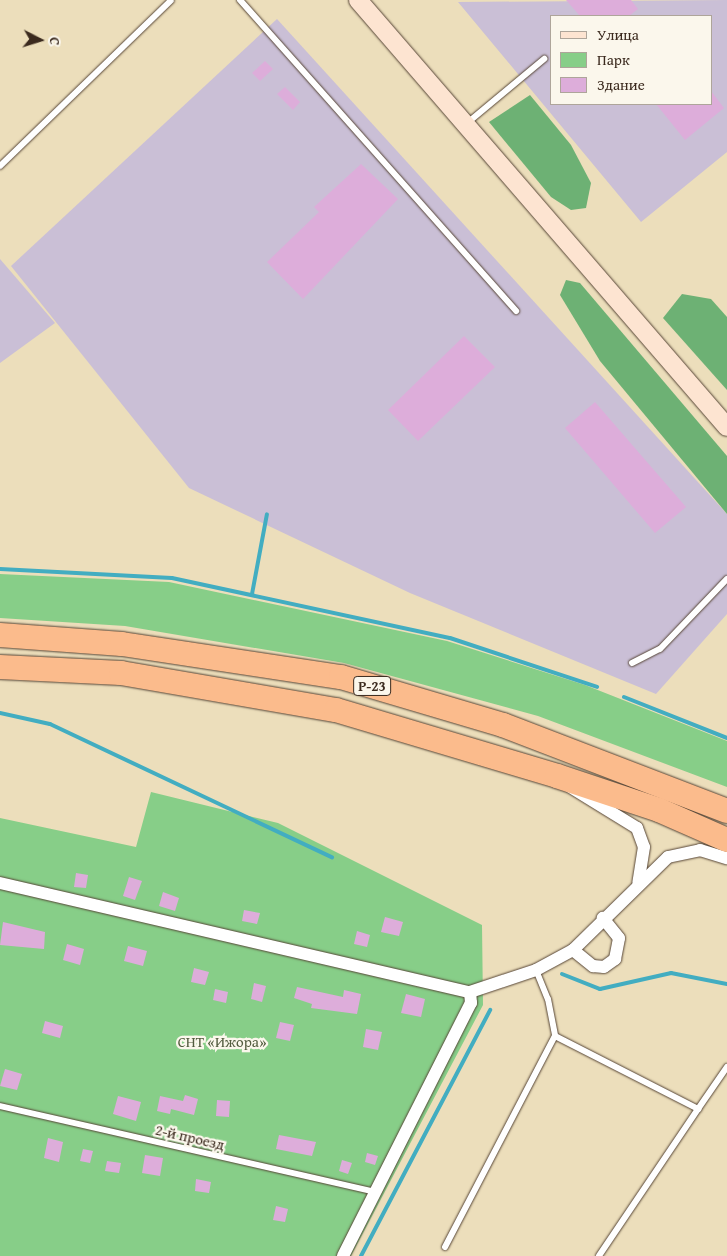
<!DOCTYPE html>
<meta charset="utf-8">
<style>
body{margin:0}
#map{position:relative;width:727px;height:1256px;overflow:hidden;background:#ecdebb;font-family:"Gentium Book Plus",serif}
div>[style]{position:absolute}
.industrial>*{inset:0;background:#cabfd6}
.green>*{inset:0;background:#87ce88}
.forest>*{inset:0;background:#6db174}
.stream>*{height:4px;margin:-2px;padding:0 2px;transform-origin:2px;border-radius:2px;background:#42adc1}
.building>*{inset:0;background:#ddadda}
.roads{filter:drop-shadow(0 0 1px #564536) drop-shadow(0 0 1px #564536)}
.lane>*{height:6px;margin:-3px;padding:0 3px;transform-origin:3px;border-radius:3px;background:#fff}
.street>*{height:12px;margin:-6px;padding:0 6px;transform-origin:6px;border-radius:6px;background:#fff}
.secondary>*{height:18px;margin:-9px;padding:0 9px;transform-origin:9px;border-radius:9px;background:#fde4d1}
.highway>*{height:24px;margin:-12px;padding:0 12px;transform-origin:12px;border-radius:12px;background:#fbbb8c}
span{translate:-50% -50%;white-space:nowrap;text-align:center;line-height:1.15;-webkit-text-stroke:4.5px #fbf7ec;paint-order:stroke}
.shield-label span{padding:1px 4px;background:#fbf7ec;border:1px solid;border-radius:4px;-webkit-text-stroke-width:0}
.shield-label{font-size:14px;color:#3b2a1e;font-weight:700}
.park-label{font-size:15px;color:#525b3e}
.street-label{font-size:15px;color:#3b2a1e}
.legend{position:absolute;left:550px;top:15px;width:162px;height:90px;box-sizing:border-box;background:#fbf7ec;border:1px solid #aea59a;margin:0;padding:6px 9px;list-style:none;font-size:15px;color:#3b2a1e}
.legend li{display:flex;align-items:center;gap:10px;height:25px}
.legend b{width:25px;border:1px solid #aea59a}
.north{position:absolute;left:15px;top:15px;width:50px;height:50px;-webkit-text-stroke:4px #fbf7ec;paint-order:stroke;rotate:95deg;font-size:14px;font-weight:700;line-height:20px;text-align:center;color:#3b2a1e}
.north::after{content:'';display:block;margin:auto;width:18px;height:22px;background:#3b2a1e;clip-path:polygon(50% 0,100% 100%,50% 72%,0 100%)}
</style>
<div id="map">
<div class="industrial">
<div style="clip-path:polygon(evenodd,727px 0,727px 152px,641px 222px,458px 2px,727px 0,551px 16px,711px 16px,711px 104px,551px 104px,551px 16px)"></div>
<div style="clip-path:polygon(277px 19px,727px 514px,727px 614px,656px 694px,410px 593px,189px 488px,11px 266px)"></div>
<div style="clip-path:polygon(0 259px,55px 323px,0 363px)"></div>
</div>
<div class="green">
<div style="clip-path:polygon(0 574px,169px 582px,447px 641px,585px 685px,727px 741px,727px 787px,538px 716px,344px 663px,125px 626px,0 618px)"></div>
<div style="clip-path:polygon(151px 792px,278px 823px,482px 925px,483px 1005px,351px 1256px,0 1256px,0 818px,136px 847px)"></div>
</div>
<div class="forest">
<div style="clip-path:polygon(530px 95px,571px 145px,591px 183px,586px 208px,571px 210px,551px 197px,489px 122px)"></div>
<div style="clip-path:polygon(566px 280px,580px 283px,727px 456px,727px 514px,600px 361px,560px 295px)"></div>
<div style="clip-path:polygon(682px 294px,711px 299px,727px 317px,727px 390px,663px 318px)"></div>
</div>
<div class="stream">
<div style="left:0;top:569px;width:172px;rotate:3deg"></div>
<div style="left:172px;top:578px;width:284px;rotate:12.2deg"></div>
<div style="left:450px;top:638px;width:155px;rotate:18.4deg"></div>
<div style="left:252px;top:594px;width:81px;rotate:-79.4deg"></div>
<div style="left:624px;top:697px;width:111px;rotate:21.7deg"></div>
<div style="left:0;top:713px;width:51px;rotate:12.4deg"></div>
<div style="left:50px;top:724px;width:312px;rotate:25.3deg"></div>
<div style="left:562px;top:974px;width:41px;rotate:21.5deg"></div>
<div style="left:600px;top:989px;width:73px;rotate:-12.7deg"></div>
<div style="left:671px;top:973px;width:57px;rotate:11.1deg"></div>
<div style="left:361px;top:1256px;width:278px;rotate:-62.3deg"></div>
</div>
<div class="building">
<div style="clip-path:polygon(566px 0,631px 0,638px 9px,629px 16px,580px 16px)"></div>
<div style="clip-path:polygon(265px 61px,273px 69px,260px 81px,252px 73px)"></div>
<div style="clip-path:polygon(285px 87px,300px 102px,293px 110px,277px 94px)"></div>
<div style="clip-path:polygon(711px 91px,724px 108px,685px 140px,656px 104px,711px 104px)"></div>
<div style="clip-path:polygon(361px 164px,398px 199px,303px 299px,267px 262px,319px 212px,314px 207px)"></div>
<div style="clip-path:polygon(464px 336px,495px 367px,418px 441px,388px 410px)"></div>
<div style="clip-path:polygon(595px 402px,686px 507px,655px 533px,565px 428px)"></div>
<div style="clip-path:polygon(76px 873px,88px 875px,86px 888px,74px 887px)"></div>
<div style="clip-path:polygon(129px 877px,142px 881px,135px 900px,123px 896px)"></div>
<div style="clip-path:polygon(163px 892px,179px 898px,175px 911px,159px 906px)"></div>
<div style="clip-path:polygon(244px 910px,260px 913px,257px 924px,242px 921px)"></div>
<div style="clip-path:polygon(385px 917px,403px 922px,399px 936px,381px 932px)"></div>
<div style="clip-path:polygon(3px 922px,45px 932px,44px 949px,0 945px)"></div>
<div style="clip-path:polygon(357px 931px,370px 935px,367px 947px,354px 944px)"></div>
<div style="clip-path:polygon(67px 944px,84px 949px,80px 965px,63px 960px)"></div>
<div style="clip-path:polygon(128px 946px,147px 951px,143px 966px,124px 961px)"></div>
<div style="clip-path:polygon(194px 968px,209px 972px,205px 985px,191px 982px)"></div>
<div style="clip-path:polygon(254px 983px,266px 986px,262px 1002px,251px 999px)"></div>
<div style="clip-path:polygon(297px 987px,343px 997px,344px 990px,361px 994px,357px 1014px,311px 1008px,312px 1004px,294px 998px)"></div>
<div style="clip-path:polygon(215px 989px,228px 992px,226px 1003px,213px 1000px)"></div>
<div style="clip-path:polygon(406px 994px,425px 999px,421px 1017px,401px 1013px)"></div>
<div style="clip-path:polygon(45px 1021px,63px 1026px,60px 1038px,42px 1033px)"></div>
<div style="clip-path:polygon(280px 1022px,294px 1025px,290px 1041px,276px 1038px)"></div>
<div style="clip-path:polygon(366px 1029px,382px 1032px,378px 1050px,363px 1047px)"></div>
<div style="clip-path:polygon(5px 1069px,22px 1074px,17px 1090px,0 1086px)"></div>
<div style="clip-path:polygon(185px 1095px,198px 1099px,194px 1115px,171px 1109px,170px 1114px,157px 1111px,160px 1096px,183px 1101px)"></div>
<div style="clip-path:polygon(118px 1096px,141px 1102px,136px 1121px,113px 1114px)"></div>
<div style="clip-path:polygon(217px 1100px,230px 1101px,229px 1117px,216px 1116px)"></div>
<div style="clip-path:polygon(279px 1135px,316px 1142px,312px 1156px,276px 1149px)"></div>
<div style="clip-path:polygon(48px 1138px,63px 1142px,59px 1162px,44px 1158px)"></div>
<div style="clip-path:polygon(83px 1149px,93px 1151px,90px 1163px,80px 1161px)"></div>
<div style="clip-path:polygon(367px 1153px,378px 1156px,375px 1165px,365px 1162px)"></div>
<div style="clip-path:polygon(145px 1155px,163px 1158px,160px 1176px,142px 1173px)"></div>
<div style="clip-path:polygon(342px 1160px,352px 1163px,348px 1174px,339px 1171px)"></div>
<div style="clip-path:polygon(107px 1161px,121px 1163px,119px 1173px,105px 1171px)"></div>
<div style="clip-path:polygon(196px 1179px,211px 1182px,209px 1193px,195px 1191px)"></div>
<div style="clip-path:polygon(276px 1206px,288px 1209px,285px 1222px,273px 1220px)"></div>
</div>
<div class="roads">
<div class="lane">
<div style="left:240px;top:0;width:416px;rotate:48.4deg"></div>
<div style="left:466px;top:124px;width:102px;rotate:-39.8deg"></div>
<div style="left:0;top:166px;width:238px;rotate:-44.1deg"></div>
<div style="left:632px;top:663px;width:31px;rotate:-27deg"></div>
<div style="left:660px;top:649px;width:97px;rotate:-46.3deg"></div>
<div style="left:536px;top:970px;width:31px;rotate:68deg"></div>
<div style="left:548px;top:999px;width:38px;rotate:79deg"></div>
<div style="left:555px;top:1036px;width:161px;rotate:27deg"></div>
<div style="left:698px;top:1109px;width:177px;rotate:124deg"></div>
<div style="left:0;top:1106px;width:384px;rotate:12.9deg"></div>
<div style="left:698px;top:1109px;width:51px;rotate:-55.4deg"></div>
<div style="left:445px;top:1247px;width:238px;rotate:-62.5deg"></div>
</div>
<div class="street">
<div style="left:567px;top:785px;width:82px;rotate:31.6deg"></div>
<div style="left:637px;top:828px;width:20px;rotate:70deg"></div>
<div style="left:644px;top:847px;width:36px;rotate:99deg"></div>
<div style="left:0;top:883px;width:482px;rotate:13.1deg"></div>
<div style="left:470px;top:992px;width:70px;rotate:-18.4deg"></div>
<div style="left:536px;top:970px;width:42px;rotate:-28.4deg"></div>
<div style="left:573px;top:950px;width:133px;rotate:-44.4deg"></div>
<div style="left:668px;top:857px;width:33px;rotate:-12deg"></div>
<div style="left:700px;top:850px;width:28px;rotate:17deg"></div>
<div style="left:573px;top:950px;width:26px;rotate:39deg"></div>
<div style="left:593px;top:966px;width:11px;rotate:5deg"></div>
<div style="left:604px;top:967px;width:14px;rotate:-36deg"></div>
<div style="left:615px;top:959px;width:21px;rotate:-79deg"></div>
<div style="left:619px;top:938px;width:26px;rotate:-129deg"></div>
<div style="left:343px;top:1256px;width:284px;rotate:-63.2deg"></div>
<div style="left:471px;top:1003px;width:11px;rotate:-95deg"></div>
</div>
<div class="secondary">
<div style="left:358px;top:0;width:564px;rotate:49.17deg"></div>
</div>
<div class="highway">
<div style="left:0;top:635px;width:122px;rotate:4.2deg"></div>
<div style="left:122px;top:644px;width:221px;rotate:8.6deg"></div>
<div style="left:341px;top:677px;width:169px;rotate:16.5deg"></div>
<div style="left:503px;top:725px;width:240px;rotate:21deg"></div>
<div style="left:0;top:667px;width:121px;rotate:2.8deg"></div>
<div style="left:121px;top:673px;width:218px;rotate:9.8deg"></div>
<div style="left:336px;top:710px;width:231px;rotate:16.6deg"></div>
<div style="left:557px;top:776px;width:108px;rotate:18.4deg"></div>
<div style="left:659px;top:810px;width:74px;rotate:23.8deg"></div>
</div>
</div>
<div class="shield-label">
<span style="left:372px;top:686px">Р-23</span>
</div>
<div class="park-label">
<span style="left:222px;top:1042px">СНТ «Ижора»</span>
</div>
<div class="street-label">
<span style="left:190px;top:1137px;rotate:13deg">2-й проезд</span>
</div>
<ul class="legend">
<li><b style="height:6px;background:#fde4d1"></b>Улица</li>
<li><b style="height:14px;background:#87ce88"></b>Парк</li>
<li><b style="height:14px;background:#ddadda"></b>Здание</li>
</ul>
<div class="north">С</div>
</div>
